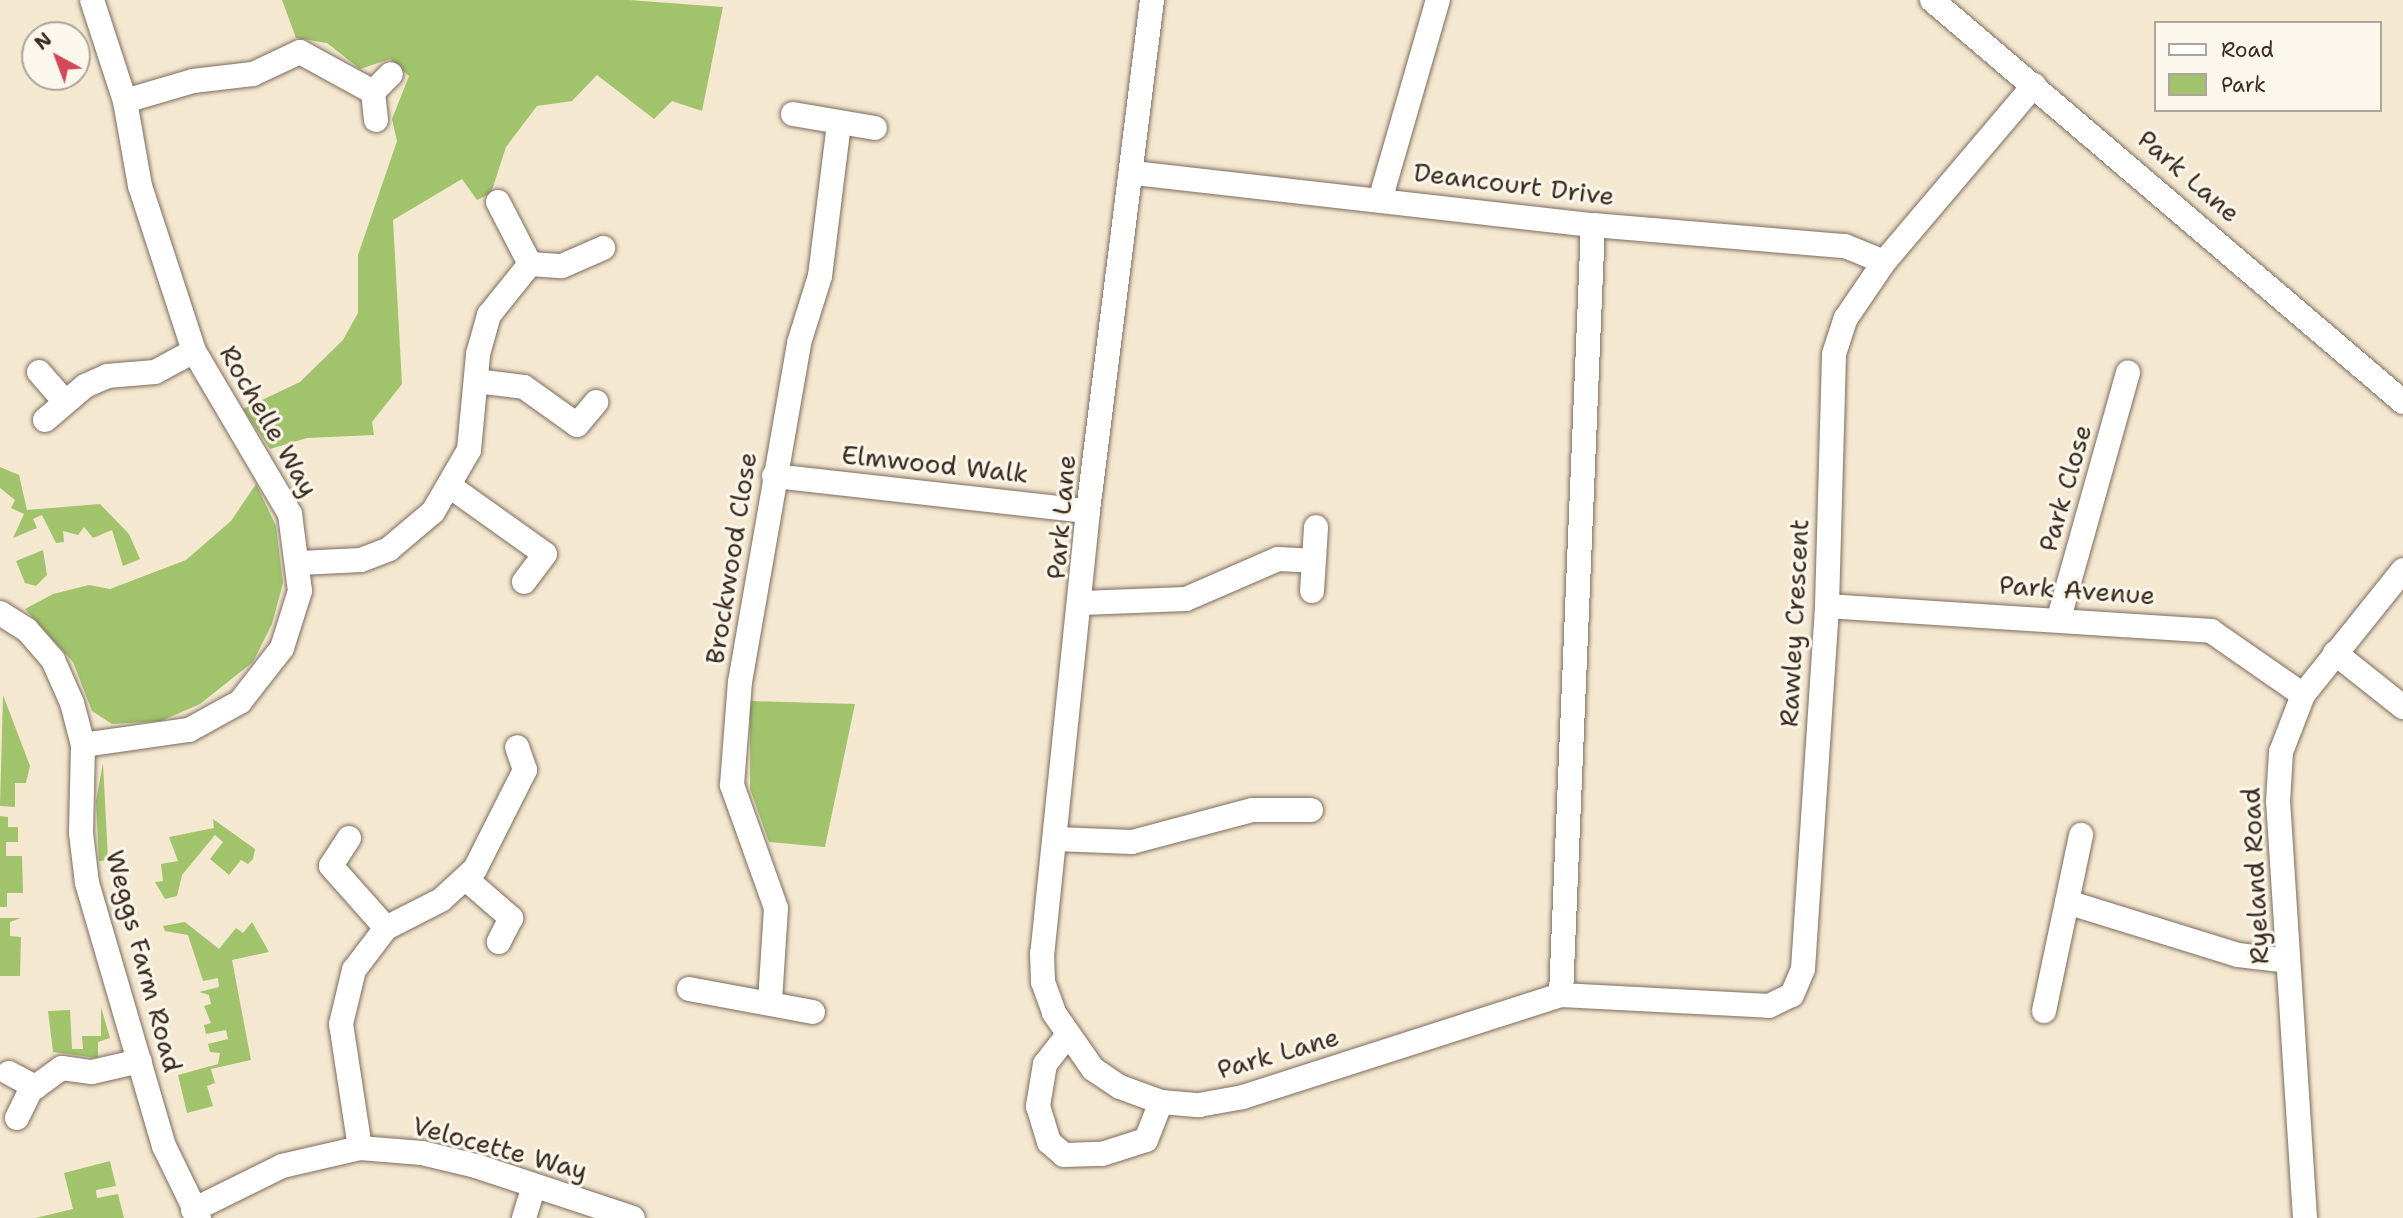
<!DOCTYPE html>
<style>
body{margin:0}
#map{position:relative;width:2403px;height:1218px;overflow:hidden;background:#f5e8d1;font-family:"Shantell Sans",sans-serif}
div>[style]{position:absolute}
.green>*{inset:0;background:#a1c36c}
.roads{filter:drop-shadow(0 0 2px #7c6c5d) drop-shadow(0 0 2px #7c6c5d)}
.minor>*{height:24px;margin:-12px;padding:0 12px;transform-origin:12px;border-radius:12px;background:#fff}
span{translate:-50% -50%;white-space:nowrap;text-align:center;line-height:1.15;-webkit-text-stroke:6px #fbf7ec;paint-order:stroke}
.street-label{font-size:26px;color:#3b2a1e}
.legend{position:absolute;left:2154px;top:21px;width:228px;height:91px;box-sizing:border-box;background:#fbf7ec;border:2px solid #aea59a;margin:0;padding:9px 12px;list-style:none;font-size:21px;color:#3b2a1e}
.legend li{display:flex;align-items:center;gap:14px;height:35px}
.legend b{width:35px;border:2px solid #aea59a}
.north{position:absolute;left:21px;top:21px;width:70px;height:70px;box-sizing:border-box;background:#fbf7ec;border:2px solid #aea59a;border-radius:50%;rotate:319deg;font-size:19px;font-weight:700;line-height:28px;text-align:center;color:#3b2a1e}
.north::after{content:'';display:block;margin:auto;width:24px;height:32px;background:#d1495b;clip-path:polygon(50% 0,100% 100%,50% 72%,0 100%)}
</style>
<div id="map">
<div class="green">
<div style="clip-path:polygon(282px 0,629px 0,723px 7px,702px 111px,672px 101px,654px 119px,597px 75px,572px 101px,537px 106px,506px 147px,491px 193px,477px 200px,462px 179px,393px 220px,402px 384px,372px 422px,374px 435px,307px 438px,270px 449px,243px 409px,300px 382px,343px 340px,358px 313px,358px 255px,397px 141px,392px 119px,409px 76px,390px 59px,360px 69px,327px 43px,296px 38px)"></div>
<div style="clip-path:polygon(0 467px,19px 475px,27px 510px,100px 504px,129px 534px,140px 559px,123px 566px,112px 530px,93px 538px,84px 527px,78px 535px,63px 531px,64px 542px,56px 543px,42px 515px,33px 519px,37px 528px,13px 538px,24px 514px,11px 508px,15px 500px,0 488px)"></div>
<div style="clip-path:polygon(256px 484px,276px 526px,283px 583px,272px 624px,253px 662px,200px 704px,161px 721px,112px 724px,92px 711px,73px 662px,25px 609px,53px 594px,89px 585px,110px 589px,186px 560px,231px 521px)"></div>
<div style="clip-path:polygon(43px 550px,47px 575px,36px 586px,25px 583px,16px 561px)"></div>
<div style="clip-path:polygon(3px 695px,30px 766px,26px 783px,15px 783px,15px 807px,0 806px)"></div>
<div style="clip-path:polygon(750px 701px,855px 704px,825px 847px,769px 842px,750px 789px)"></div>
<div style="clip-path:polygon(103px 763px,108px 860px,99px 861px,96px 801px)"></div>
<div style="clip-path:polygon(0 816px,8px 817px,8px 827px,18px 827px,18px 842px,6px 842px,6px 856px,22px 856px,23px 893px,7px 893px,7px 907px,0 907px)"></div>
<div style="clip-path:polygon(213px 819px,255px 849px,253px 859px,248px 864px,241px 860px,229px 875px,210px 859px,223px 842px,215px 835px,182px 875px,177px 896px,165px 899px,155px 882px,163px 881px,161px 864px,178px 861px,169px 837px,214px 828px)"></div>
<div style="clip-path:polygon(0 918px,21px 918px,10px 922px,10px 936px,21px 937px,20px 976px,0 976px)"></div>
<div style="clip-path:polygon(185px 922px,219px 949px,236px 928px,243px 933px,252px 922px,269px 952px,232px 960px,251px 1060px,211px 1069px,215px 1083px,207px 1086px,213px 1106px,187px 1113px,178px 1075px,218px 1064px,220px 1053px,210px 1052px,208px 1044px,228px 1039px,226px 1030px,206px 1034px,204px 1025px,211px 1023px,204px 1006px,211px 1004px,209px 995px,199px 992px,219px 987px,218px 978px,203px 981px,188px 935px,165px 931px,163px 926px)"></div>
<div style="clip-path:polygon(101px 1007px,110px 1038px,98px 1042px,98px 1058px,53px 1052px,48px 1011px,70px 1010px,72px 1049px,83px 1049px,82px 1036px,101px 1036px)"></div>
<div style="clip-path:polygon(110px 1161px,116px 1186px,96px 1190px,97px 1198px,118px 1194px,124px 1218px,35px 1218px,73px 1209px,64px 1173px)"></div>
</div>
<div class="roads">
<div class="minor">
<div style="left:1152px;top:0;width:515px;rotate:97.14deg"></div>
<div style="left:1088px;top:511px;width:444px;rotate:95.9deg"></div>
<div style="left:1042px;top:953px;width:29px;rotate:88deg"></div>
<div style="left:1043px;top:982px;width:33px;rotate:70deg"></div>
<div style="left:1054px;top:1013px;width:68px;rotate:55.1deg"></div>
<div style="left:1093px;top:1069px;width:32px;rotate:34deg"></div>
<div style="left:1120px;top:1087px;width:44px;rotate:20.1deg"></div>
<div style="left:1161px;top:1102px;width:38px;rotate:5deg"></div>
<div style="left:1199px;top:1105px;width:45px;rotate:-10.3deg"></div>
<div style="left:1243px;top:1097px;width:334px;rotate:-17.8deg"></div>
<div style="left:1932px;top:0;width:619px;rotate:40.48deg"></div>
<div style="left:125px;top:101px;width:71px;rotate:-16.4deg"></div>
<div style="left:193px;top:81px;width:60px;rotate:-6.7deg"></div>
<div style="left:253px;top:74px;width:52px;rotate:-25.1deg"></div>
<div style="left:300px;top:52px;width:83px;rotate:28.7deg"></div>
<div style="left:793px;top:114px;width:83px;rotate:9.7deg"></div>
<div style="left:376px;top:120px;width:28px;rotate:-96deg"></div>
<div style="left:373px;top:92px;width:25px;rotate:-45deg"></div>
<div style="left:1134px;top:173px;width:462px;rotate:6.5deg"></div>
<div style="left:1593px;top:225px;width:253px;rotate:4.8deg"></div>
<div style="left:1845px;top:246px;width:42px;rotate:22.3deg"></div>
<div style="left:1381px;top:197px;width:205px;rotate:-73.9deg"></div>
<div style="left:498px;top:202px;width:70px;rotate:62.7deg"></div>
<div style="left:530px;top:264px;width:32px;rotate:4deg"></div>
<div style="left:562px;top:266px;width:45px;rotate:-23.7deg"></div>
<div style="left:1593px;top:225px;width:771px;rotate:92.38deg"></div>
<div style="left:1561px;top:995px;width:208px;rotate:3deg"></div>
<div style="left:1769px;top:1006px;width:25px;rotate:-26deg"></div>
<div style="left:1792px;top:995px;width:28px;rotate:-67deg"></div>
<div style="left:1803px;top:969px;width:364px;rotate:-86.2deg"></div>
<div style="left:1827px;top:606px;width:252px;rotate:-88.4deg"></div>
<div style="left:1834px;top:354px;width:38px;rotate:-72deg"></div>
<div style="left:1846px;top:318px;width:68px;rotate:-55.8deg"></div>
<div style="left:1884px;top:262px;width:232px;rotate:-49.7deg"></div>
<div style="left:39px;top:372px;width:38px;rotate:49deg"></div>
<div style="left:476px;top:381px;width:48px;rotate:7.1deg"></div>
<div style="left:524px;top:387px;width:65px;rotate:35.6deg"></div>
<div style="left:577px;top:425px;width:30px;rotate:-50deg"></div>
<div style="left:45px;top:420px;width:52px;rotate:-40.4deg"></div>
<div style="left:85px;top:386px;width:24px;rotate:-24deg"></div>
<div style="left:107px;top:376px;width:48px;rotate:-4.8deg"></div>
<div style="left:155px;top:372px;width:44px;rotate:-28.3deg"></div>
<div style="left:774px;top:476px;width:316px;rotate:6.4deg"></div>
<div style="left:451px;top:487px;width:115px;rotate:35.5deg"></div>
<div style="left:545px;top:554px;width:35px;rotate:127deg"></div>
<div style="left:300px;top:563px;width:61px;rotate:-2.8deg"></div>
<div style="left:361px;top:560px;width:30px;rotate:-21deg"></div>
<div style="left:389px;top:549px;width:57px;rotate:-40.1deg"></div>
<div style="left:433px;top:512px;width:72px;rotate:-59.9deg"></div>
<div style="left:469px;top:450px;width:96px;rotate:-84.6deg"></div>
<div style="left:478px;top:354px;width:41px;rotate:-74.2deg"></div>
<div style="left:489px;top:315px;width:65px;rotate:-51.2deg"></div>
<div style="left:1312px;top:591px;width:64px;rotate:-86.4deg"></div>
<div style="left:1082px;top:603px;width:104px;rotate:-2.2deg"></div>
<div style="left:1186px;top:599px;width:100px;rotate:-23.5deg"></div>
<div style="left:1278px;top:559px;width:35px;rotate:3deg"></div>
<div style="left:1827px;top:606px;width:385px;rotate:3.7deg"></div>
<div style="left:2211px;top:631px;width:112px;rotate:34.8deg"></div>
<div style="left:0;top:613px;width:32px;rotate:32deg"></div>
<div style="left:27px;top:630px;width:40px;rotate:49deg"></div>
<div style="left:53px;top:660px;width:47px;rotate:66.2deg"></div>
<div style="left:72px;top:703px;width:43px;rotate:75.3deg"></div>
<div style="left:83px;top:745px;width:88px;rotate:91.3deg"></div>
<div style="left:81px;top:833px;width:50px;rotate:83.2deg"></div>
<div style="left:87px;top:883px;width:274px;rotate:73.7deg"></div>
<div style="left:164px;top:1146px;width:80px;rotate:64.1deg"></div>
<div style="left:2059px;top:618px;width:255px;rotate:-74.3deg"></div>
<div style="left:2335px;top:653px;width:87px;rotate:38.5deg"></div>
<div style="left:83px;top:745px;width:107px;rotate:-8.1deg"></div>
<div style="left:189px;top:730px;width:58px;rotate:-28.8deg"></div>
<div style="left:240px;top:702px;width:68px;rotate:-52.1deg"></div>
<div style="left:282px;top:648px;width:60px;rotate:-72.5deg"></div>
<div style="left:300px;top:591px;width:78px;rotate:-97.4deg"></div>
<div style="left:290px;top:514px;width:189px;rotate:-120.5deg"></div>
<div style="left:194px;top:351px;width:174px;rotate:-108.1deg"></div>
<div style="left:140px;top:186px;width:86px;rotate:-100deg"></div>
<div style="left:125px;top:101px;width:106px;rotate:-108.1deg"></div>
<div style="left:349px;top:838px;width:33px;rotate:123deg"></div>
<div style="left:331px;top:866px;width:83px;rotate:48.4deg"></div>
<div style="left:1056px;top:839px;width:76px;rotate:2.3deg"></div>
<div style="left:1132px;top:842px;width:124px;rotate:-14.9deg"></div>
<div style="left:1252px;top:810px;width:59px"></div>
<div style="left:466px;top:879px;width:60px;rotate:40.9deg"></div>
<div style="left:511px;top:918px;width:27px;rotate:117deg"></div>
<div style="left:2067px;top:902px;width:179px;rotate:17.2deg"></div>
<div style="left:2238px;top:955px;width:50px;rotate:6.8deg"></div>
<div style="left:689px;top:989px;width:126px;rotate:10.5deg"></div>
<div style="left:770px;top:1001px;width:93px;rotate:-86.3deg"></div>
<div style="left:776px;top:908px;width:131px;rotate:-109.7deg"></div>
<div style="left:732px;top:785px;width:103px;rotate:-85.6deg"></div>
<div style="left:740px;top:682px;width:344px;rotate:-80.1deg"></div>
<div style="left:799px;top:343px;width:70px;rotate:-72.6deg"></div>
<div style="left:820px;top:276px;width:154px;rotate:-82.9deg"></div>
<div style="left:2044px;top:1011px;width:180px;rotate:-78.1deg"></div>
<div style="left:1067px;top:1036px;width:36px;rotate:128deg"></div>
<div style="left:1045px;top:1064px;width:43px;rotate:99.5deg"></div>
<div style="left:1038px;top:1106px;width:38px;rotate:73deg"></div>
<div style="left:1049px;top:1142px;width:20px;rotate:41deg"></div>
<div style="left:1064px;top:1155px;width:38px;rotate:-2deg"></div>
<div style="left:1102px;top:1154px;width:46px;rotate:-17.7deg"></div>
<div style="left:1146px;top:1140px;width:41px;rotate:-68.5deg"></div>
<div style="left:9px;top:1073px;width:30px;rotate:28deg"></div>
<div style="left:17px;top:1118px;width:30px;rotate:-64deg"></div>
<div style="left:30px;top:1091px;width:39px;rotate:-36deg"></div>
<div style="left:62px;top:1068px;width:30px;rotate:8deg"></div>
<div style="left:92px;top:1072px;width:49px;rotate:-12.9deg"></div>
<div style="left:360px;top:1148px;width:125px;rotate:-98.7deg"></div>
<div style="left:341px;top:1024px;width:56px;rotate:-76.5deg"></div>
<div style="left:354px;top:970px;width:53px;rotate:-52.7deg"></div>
<div style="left:386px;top:928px;width:62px;rotate:-27deg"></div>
<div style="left:441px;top:900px;width:46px;rotate:-42.4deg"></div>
<div style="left:475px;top:869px;width:111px;rotate:-63.2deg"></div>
<div style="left:525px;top:770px;width:24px;rotate:-109deg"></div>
<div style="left:193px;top:1210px;width:99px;rotate:-26.3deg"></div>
<div style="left:282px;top:1166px;width:80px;rotate:-13deg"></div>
<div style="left:360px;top:1148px;width:62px;rotate:4.6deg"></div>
<div style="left:422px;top:1153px;width:56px;rotate:13.5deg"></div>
<div style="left:476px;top:1166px;width:165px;rotate:18.3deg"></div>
<div style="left:524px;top:1218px;width:34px;rotate:-73deg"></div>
<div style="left:2305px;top:1218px;width:417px;rotate:-93.7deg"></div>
<div style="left:2278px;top:802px;width:50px;rotate:-86.6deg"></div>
<div style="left:2281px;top:752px;width:61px;rotate:-68.9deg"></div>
<div style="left:2303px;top:695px;width:160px;rotate:-51.3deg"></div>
</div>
</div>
<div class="street-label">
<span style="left:2189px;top:176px;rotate:41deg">Park Lane</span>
<span style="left:1514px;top:184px;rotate:7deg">Deancourt Drive</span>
<span style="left:269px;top:421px;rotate:60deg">Rochelle Way</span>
<span style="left:935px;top:464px;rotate:6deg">Elmwood Walk</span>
<span style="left:2065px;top:488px;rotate:-74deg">Park Close</span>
<span style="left:1061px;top:517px;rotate:-85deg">Park Lane</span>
<span style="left:731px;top:558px;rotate:-81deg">Brockwood Close</span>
<span style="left:2077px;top:590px;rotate:4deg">Park Avenue</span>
<span style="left:1794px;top:623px;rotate:-87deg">Rawley Crescent</span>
<span style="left:2255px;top:876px;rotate:-93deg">Ryeland Road</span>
<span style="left:144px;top:961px;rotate:75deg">Weggs Farm Road</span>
<span style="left:1278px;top:1053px;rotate:-16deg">Park Lane</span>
<span style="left:500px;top:1148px;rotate:15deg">Velocette Way</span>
</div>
<ul class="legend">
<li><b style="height:9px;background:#fff"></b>Road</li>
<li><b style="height:19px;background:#a1c36c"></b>Park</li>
</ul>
<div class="north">N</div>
</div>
